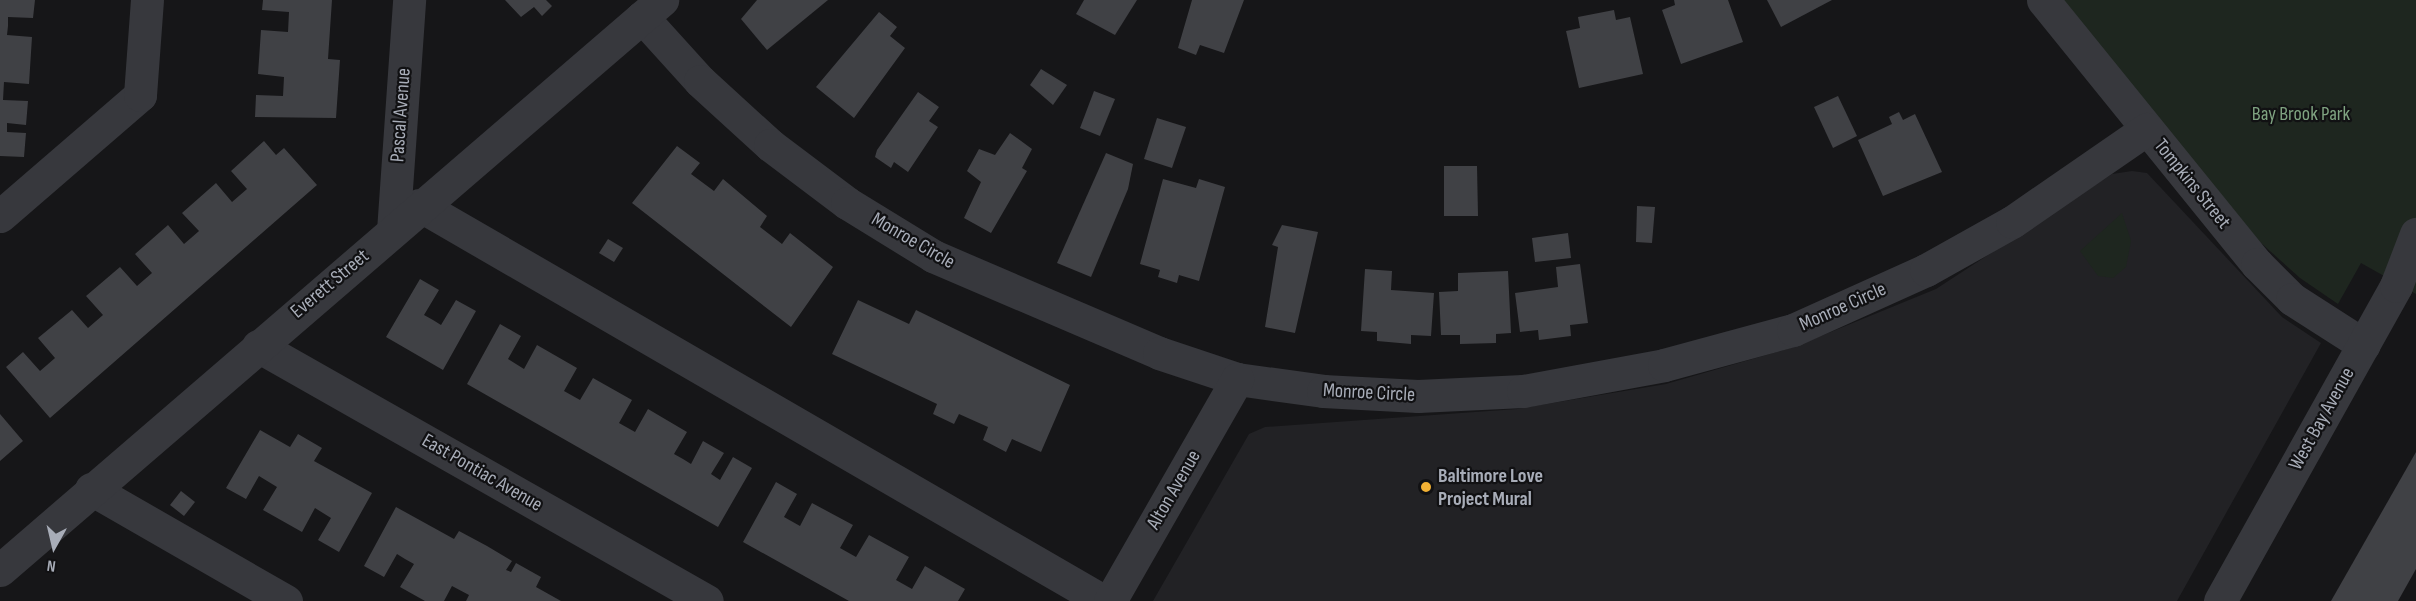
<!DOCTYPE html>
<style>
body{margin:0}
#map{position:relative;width:2416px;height:601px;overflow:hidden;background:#161618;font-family:"Sofia Sans Condensed",sans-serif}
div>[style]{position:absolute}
.built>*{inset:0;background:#222225}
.green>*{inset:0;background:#1e261f}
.building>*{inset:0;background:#404145}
.minor>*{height:33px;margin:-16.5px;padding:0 16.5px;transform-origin:16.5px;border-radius:16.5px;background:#37383d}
.dots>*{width:16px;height:16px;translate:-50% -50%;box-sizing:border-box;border:3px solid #111113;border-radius:50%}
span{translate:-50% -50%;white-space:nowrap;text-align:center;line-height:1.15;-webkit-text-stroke:4.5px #111113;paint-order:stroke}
.park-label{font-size:20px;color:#7fa381}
.street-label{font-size:20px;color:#a8adb8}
.poi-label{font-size:20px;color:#a8adb8;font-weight:700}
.left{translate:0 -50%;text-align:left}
.north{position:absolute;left:24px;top:517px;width:60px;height:60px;-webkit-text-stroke:4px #111113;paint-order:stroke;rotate:188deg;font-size:16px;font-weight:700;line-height:24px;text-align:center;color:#a8adb8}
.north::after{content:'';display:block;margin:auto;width:21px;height:27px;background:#a8adb8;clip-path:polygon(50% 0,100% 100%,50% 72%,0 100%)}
</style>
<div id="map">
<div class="built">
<div style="clip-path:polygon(2132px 171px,2147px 173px,2282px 317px,2321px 343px,2177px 601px,1153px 601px,1249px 434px,1265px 427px,1517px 409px,1666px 384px,1794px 347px,1936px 289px,2112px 174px)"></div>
</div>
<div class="green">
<div style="clip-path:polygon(2060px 0,2416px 0,2416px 294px,2361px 263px,2338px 304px,2300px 278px,2260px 242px)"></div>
<div style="clip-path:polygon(2122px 213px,2131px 241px,2126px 267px,2113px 278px,2098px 276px,2080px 251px)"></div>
</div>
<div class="building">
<div style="clip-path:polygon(0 0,35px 0,33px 18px,8px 17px,8px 26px,7px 35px,32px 37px,29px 84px,4px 82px,3px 100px,28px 101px,26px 125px,7px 123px,7px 132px,26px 133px,24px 157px,0 156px)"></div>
<div style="clip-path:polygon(263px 0,332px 0,328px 59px,340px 60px,336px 118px,255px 117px,256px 95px,283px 96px,284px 77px,258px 74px,261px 30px,288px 32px,289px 12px,262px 10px)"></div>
<div style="clip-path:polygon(505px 0,546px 0,552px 6px,542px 16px,534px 7px,521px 17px)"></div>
<div style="clip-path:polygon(757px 0,828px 0,767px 50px,741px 19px)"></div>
<div style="clip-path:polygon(1084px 0,1137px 0,1115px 35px,1076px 14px)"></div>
<div style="clip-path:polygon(1192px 0,1244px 0,1224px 53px,1200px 45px,1196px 55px,1178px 48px)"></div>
<div style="clip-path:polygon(1674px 0,1728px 0,1743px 42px,1681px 64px,1662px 10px,1675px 5px)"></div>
<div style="clip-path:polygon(1767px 0,1832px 0,1781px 27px)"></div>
<div style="clip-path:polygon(1614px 10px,1616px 20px,1630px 17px,1643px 74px,1579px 88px,1566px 31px,1580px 28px,1578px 17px)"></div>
<div style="clip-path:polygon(879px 12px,897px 27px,890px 36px,905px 48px,854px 118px,816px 87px)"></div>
<div style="clip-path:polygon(1041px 69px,1067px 85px,1053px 105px,1030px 85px)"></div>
<div style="clip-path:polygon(1094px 91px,1115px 99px,1100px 136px,1080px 128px)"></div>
<div style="clip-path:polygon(918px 92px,939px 107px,929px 121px,938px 127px,908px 172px,894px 162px,891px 168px,875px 157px,877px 150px)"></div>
<div style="clip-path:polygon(1838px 96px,1857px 136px,1833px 148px,1814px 107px)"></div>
<div style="clip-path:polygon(1899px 112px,1903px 120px,1915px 114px,1942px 172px,1883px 196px,1858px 140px,1892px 124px,1889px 117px)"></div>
<div style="clip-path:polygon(1157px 118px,1186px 127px,1172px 168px,1144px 159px)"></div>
<div style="clip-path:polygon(1010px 133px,1032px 149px,1022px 168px,1027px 171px,991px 233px,964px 218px,981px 182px,967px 171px,979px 149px,995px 155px)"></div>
<div style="clip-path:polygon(264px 141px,276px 155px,284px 148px,317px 185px,50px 418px,6px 367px,23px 352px,40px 371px,47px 365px,55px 358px,38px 338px,72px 310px,88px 328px,103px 315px,86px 296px,120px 267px,137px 286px,152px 273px,135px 254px,168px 225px,184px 244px,191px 238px,199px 231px,182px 213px,216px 183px,232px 202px,247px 189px,231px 171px)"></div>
<div style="clip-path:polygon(677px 146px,700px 163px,691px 174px,714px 191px,723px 179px,767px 216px,760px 227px,782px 244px,790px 233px,833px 267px,791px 327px,632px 203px)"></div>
<div style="clip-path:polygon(1106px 153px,1133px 164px,1128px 189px,1091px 277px,1057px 263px)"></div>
<div style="clip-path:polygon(1444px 166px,1477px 166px,1478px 216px,1444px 216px)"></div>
<div style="clip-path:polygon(1163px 179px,1196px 188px,1199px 179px,1225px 187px,1199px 281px,1179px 275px,1177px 283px,1158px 277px,1160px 270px,1140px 264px)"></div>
<div style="clip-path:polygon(1637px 206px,1655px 207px,1652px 243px,1636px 242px)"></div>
<div style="clip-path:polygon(1282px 225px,1318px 232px,1295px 333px,1265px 327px,1278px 247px,1272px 245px)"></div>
<div style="clip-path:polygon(1568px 233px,1571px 258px,1535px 262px,1532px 238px)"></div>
<div style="clip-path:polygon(608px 239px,623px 248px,614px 262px,599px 253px)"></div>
<div style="clip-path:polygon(1580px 264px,1588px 323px,1570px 325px,1571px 336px,1539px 340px,1538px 330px,1520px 332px,1515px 293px,1558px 287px,1556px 267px)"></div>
<div style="clip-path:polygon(1365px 269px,1392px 271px,1391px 290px,1434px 293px,1431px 336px,1411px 335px,1411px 344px,1377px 341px,1377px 332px,1361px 331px)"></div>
<div style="clip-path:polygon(1508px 271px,1511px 333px,1496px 334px,1496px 343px,1460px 344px,1460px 335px,1441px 335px,1439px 292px,1458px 291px,1458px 273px)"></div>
<div style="clip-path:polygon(420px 279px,439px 290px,424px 315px,433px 320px,441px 325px,456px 300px,476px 311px,443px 370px,386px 337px)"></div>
<div style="clip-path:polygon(858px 300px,909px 324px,916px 310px,1070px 385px,1041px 452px,1012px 439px,1006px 452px,983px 440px,988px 427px,959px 414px,954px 424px,933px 414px,937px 404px,832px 354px)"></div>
<div style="clip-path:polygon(500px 324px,521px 336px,508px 359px,524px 369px,537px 345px,577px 368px,564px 391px,580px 400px,593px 378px,632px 400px,619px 423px,635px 432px,648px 409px,687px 432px,674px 454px,683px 459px,691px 464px,703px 441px,724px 453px,711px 474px,720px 480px,733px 457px,752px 468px,718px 527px,467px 384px)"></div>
<div style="clip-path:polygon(0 414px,23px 441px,0 461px)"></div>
<div style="clip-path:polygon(260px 430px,290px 447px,298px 434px,322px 448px,314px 461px,372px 493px,339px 552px,318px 540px,331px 518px,315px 508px,302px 532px,263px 510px,277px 487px,259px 476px,246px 499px,226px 488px)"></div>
<div style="clip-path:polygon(2416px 452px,2416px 569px,2398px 601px,2331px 601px)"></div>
<div style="clip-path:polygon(776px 482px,797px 494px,784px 517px,800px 526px,812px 503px,853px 525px,840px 548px,856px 557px,869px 535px,909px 557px,896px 580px,912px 589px,925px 566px,965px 589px,958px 601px,849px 601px,743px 542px)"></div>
<div style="clip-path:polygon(181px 491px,195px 502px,184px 516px,170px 505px)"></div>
<div style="clip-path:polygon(396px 507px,454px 539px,459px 531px,487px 546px,512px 561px,506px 570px,511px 572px,516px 563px,541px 577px,536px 587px,561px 601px,466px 601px,469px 595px,452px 586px,444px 601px,425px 601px,400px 587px,414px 564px,405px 559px,397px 554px,384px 577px,364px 566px)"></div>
</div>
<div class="minor">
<div style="left:2043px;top:0;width:340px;rotate:51deg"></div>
<div style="left:2257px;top:264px;width:49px;rotate:45deg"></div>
<div style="left:2292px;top:299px;width:85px;rotate:32.6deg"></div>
<div style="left:642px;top:17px;width:86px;rotate:47.8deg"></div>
<div style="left:700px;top:81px;width:95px;rotate:42.4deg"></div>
<div style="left:770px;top:145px;width:96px;rotate:37deg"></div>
<div style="left:847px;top:203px;width:101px;rotate:31.6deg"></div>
<div style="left:933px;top:256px;width:246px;rotate:23.2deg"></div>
<div style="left:1159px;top:353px;width:82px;rotate:18.4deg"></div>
<div style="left:1237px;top:379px;width:87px;rotate:7.9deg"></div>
<div style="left:1323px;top:391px;width:95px;rotate:3deg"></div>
<div style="left:1418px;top:396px;width:105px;rotate:-2.7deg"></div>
<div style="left:1523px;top:391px;width:143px;rotate:-10.4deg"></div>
<div style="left:1664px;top:365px;width:134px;rotate:-15.2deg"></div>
<div style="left:1793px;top:330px;width:146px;rotate:-24.3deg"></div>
<div style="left:1926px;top:270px;width:98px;rotate:-29.2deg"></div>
<div style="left:2012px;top:222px;width:164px;rotate:-34.6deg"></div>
<div style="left:419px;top:205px;width:790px;rotate:30.07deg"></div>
<div style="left:0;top:216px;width:185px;rotate:-40.8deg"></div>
<div style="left:140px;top:95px;width:95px;rotate:-85.8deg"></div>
<div style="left:393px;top:231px;width:232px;rotate:-86deg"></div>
<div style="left:258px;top:346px;width:516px;rotate:29.59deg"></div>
<div style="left:91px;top:489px;width:225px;rotate:29.9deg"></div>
<div style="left:0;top:570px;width:874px;rotate:-40.73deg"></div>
<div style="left:1110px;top:601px;width:256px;rotate:-60.2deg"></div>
<div style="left:2220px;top:601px;width:361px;rotate:-60.8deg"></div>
<div style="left:2396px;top:286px;width:56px;rotate:-69deg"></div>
</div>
<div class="dots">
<div style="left:1426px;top:487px;background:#f2b134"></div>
</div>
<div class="park-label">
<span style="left:2301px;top:114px">Bay Brook Park</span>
</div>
<div class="street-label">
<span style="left:401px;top:115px;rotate:-86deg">Pascal Avenue</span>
<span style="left:2192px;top:184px;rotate:51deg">Tompkins Street</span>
<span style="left:913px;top:241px;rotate:30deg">Monroe Circle</span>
<span style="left:330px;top:284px;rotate:-40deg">Everett Street</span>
<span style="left:1843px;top:307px;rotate:-24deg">Monroe Circle</span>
<span style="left:1369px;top:393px;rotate:3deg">Monroe Circle</span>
<span style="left:2322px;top:419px;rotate:-61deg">West Bay Avenue</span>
<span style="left:482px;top:473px;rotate:30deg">East Pontiac Avenue</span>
<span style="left:1174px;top:490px;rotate:-60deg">Alton Avenue</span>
</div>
<div class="poi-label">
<span class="left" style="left:1438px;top:488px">Baltimore Love<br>Project Mural</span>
</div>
<div class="north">N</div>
</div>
